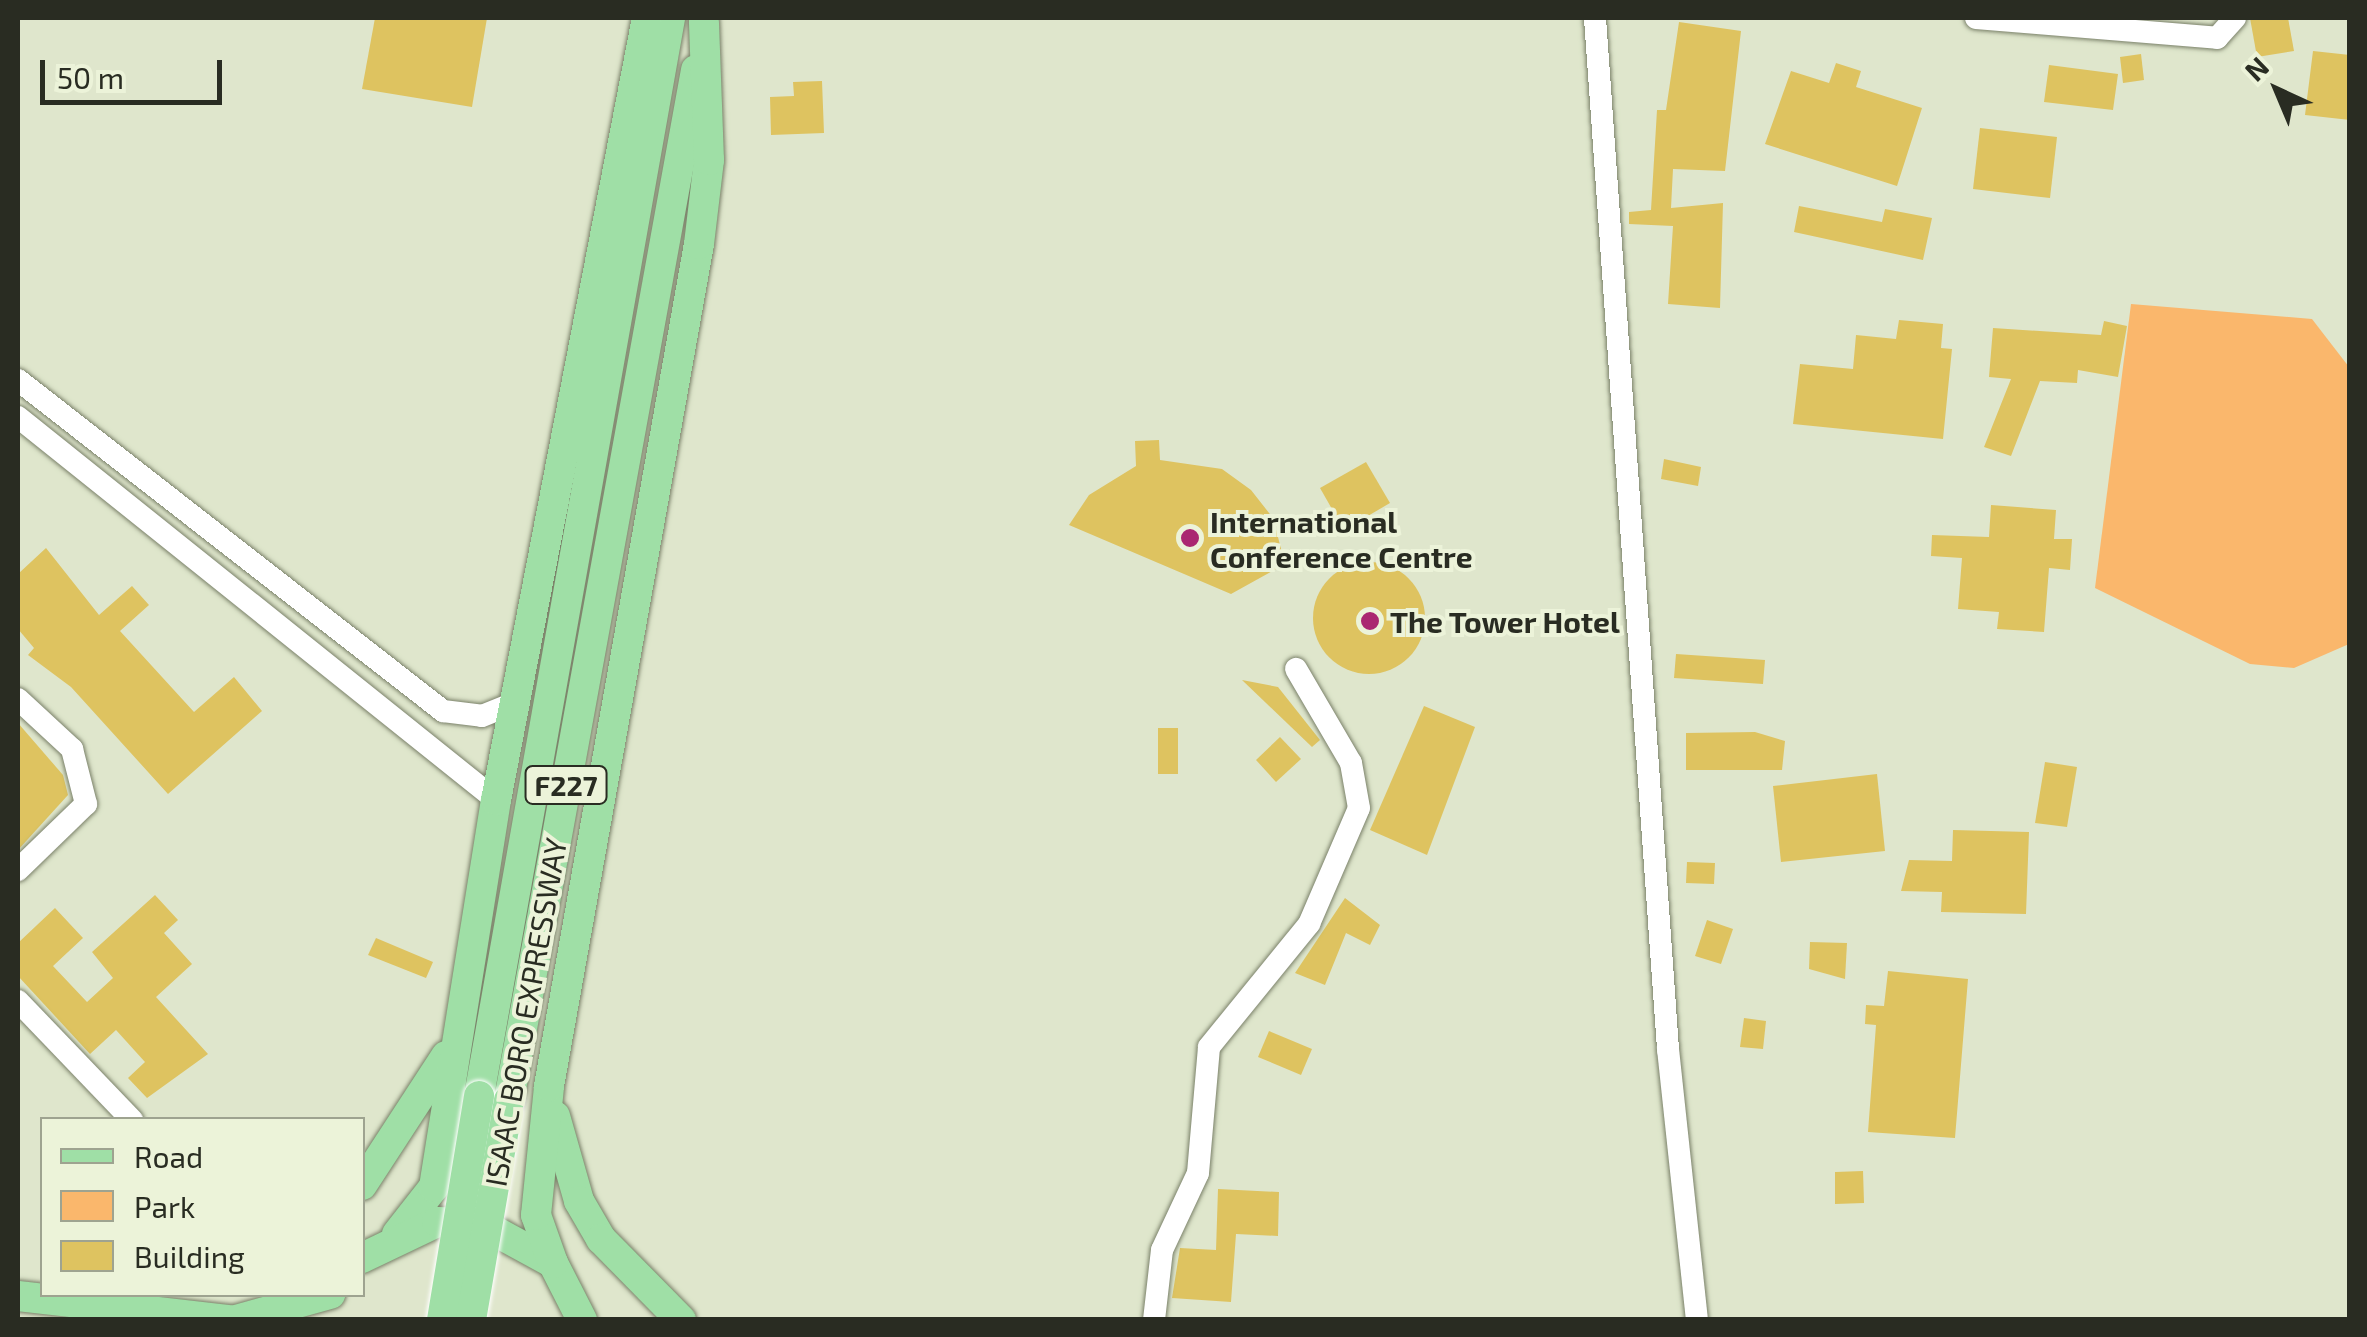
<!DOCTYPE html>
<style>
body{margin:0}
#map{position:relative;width:2367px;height:1337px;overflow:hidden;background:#dfe6cc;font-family:"Exo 2",sans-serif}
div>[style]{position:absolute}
.green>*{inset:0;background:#fab76c}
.building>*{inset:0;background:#dec360}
.round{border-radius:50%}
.roads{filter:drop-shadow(0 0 2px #7a8169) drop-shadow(0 0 2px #7a8169)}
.minor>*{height:22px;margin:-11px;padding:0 11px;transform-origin:11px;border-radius:11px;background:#fff}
.major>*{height:30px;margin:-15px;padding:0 15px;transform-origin:15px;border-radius:15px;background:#9fdfa6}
.bridges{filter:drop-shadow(0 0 2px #fff) drop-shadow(0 0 2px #fff)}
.major-bridge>*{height:30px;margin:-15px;padding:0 15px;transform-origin:15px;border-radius:15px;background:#9fdfa6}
.dots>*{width:28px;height:28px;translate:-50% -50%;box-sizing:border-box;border:5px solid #ecf3d9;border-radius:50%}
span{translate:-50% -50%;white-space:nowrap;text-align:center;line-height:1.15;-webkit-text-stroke:8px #ecf3d9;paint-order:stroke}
.shield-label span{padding:2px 8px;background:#ecf3d9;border:2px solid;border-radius:8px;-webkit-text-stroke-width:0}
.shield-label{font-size:28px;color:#292c22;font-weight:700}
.poi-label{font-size:30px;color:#292c22;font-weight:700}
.left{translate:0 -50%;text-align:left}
.street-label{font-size:30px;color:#292c22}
.frame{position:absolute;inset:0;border:20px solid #292c22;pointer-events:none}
.legend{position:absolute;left:40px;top:1117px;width:325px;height:180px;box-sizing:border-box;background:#ecf3d9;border:2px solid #9ea390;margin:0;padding:12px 18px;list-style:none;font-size:30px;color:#292c22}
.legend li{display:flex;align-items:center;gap:20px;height:50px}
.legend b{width:50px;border:2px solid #9ea390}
.north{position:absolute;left:2227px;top:40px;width:100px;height:100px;-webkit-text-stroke:8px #ecf3d9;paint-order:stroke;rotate:316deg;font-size:28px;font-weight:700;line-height:40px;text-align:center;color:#292c22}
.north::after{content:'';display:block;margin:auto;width:35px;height:45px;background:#292c22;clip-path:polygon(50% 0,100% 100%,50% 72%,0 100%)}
.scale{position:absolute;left:40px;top:60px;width:182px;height:45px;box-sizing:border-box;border:5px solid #292c22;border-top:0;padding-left:12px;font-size:30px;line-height:35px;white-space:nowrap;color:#292c22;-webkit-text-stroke:8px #ecf3d9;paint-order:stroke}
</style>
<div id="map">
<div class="green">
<div style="clip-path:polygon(2131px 304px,2312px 319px,2349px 367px,2349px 644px,2294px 668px,2250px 664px,2095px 588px)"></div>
</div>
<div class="building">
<div style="clip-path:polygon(375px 18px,487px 18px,472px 107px,362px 89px)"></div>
<div style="clip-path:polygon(2250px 18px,2288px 18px,2294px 51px,2257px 57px)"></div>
<div style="clip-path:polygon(1679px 22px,1741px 31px,1725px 171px,1673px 169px,1671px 208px,1723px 203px,1720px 308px,1668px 304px,1673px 226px,1629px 224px,1629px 212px,1651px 210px,1657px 110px,1666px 110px)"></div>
<div style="clip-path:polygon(2313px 51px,2350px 55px,2350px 120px,2305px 115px)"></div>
<div style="clip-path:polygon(2141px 54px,2144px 80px,2123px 83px,2120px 57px)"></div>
<div style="clip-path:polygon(1836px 63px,1861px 71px,1856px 87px,1922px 108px,1897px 186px,1765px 144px,1791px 71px,1829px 83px)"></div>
<div style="clip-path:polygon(2049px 65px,2118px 74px,2113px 110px,2044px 102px)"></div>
<div style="clip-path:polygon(822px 81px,824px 133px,771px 135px,770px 97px,794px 96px,793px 82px)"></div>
<div style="clip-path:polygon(1980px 128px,2057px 137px,2050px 198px,1973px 189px)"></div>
<div style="clip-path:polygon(1799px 206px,1882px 222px,1885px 209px,1932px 218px,1923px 260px,1794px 232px)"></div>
<div style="clip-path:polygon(1899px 320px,1943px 324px,1941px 348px,1952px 349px,1943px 439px,1793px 424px,1800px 364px,1853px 369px,1856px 335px,1896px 339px)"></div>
<div style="clip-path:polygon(2104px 321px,2127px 326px,2118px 377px,2078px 370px,2077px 383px,2040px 381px,2011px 456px,1984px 447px,2011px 379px,1989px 377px,1993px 328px,2101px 335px)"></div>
<div style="clip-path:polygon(1159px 440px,1160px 460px,1222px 469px,1251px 490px,1273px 518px,1285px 564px,1231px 594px,1069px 525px,1089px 495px,1136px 466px,1135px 441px)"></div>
<div style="clip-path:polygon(1664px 459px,1701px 467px,1698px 486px,1661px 479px)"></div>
<div style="clip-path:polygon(1366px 462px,1390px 503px,1344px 530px,1320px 488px)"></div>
<div style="clip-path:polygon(1991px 505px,2056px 510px,2054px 539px,2072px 539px,2070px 570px,2049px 568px,2044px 632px,1997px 629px,1999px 612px,1958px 609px,1962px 558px,1931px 556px,1932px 535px,1989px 537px)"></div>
<div style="clip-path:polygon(46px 548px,99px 615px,132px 586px,149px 605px,120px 631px,194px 712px,234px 677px,262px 711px,168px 794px,71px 687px,28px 655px,34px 648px,18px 629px,18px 574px)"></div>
<div class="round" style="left:1313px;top:562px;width:112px;height:112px"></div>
<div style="clip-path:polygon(1676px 654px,1765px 660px,1763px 684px,1674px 678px)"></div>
<div style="clip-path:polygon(1242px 680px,1278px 687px,1320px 740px,1312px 747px)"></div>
<div style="clip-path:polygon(1424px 706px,1475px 727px,1427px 855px,1370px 830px)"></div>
<div style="clip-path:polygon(18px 723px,63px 775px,68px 795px,18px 850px)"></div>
<div style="clip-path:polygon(1158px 728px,1178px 728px,1178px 774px,1158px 774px)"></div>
<div style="clip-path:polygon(1755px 732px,1785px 741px,1782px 770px,1686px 770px,1686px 733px)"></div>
<div style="clip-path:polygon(1280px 737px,1301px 759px,1276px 782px,1256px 760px)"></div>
<div style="clip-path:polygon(2045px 762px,2077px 767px,2067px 827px,2035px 823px)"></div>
<div style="clip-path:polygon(1877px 774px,1885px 851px,1781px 862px,1773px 786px)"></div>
<div style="clip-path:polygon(1953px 830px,2029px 832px,2026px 914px,1941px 912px,1942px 892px,1901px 891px,1909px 860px,1952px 861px)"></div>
<div style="clip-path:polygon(1687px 862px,1715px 863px,1714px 884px,1686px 883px)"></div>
<div style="clip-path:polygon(155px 895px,178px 920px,164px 933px,192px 964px,156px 997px,208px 1054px,147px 1098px,128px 1078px,145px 1062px,116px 1030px,90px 1054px,18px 976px,18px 943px,55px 908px,83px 938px,53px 966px,87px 1002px,113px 978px,92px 952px)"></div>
<div style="clip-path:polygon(1345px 898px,1380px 925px,1370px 945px,1346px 933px,1325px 985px,1295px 973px)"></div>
<div style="clip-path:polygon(1707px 920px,1733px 929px,1721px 964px,1695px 956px)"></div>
<div style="clip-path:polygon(376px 938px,433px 962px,426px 978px,368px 955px)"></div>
<div style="clip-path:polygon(1810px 942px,1847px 943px,1845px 979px,1809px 969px)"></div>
<div style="clip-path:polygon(1888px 971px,1968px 979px,1955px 1138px,1868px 1132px,1876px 1025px,1865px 1024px,1866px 1005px,1884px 1006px)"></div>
<div style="clip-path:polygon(1744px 1018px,1766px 1021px,1763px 1049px,1740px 1047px)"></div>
<div style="clip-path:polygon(1269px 1031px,1312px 1049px,1301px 1075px,1258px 1057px)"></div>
<div style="clip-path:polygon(1863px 1171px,1864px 1203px,1835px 1204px,1835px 1172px)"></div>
<div style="clip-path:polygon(1218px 1189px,1279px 1192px,1278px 1236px,1236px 1234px,1231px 1302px,1172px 1298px,1180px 1248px,1216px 1250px)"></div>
</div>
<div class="roads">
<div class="minor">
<div style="left:1595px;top:18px;width:1034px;rotate:85.95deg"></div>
<div style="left:1668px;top:1049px;width:273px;rotate:83.9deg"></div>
<div style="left:1976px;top:18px;width:242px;rotate:4.7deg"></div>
<div style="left:2217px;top:38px;width:27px;rotate:-48deg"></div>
<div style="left:18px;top:380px;width:539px;rotate:37.91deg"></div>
<div style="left:443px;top:711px;width:39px;rotate:7deg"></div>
<div style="left:482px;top:716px;width:37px;rotate:-22deg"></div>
<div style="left:18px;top:417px;width:613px;rotate:38.7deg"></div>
<div style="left:18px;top:699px;width:74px;rotate:42.8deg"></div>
<div style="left:72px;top:749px;width:57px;rotate:75.7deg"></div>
<div style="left:86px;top:804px;width:95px;rotate:135.9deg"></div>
<div style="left:18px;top:1001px;width:165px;rotate:46.2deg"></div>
<div style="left:1154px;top:1320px;width:70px;rotate:-83.5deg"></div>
<div style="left:1162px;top:1250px;width:85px;rotate:-64.9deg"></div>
<div style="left:1198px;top:1173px;width:126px;rotate:-85deg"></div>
<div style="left:1209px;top:1047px;width:159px;rotate:-50.9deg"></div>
<div style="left:1309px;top:924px;width:126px;rotate:-66.7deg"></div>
<div style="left:1359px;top:808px;width:46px;rotate:-100.1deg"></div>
<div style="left:1351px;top:763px;width:109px;rotate:-120.3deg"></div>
</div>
<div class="major">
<div style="left:479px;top:1096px;width:1095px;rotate:-79.95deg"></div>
<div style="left:509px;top:1100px;width:1047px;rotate:-79.71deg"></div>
<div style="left:555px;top:1116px;width:88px;rotate:74.2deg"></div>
<div style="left:579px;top:1201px;width:44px;rotate:59.9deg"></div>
<div style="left:601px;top:1239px;width:114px;rotate:45.4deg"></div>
<div style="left:362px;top:1185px;width:154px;rotate:-56.9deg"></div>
<div style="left:397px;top:1234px;width:60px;rotate:-51.8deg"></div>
<div style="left:434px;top:1187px;width:392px;rotate:-80.9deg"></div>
<div style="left:496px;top:800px;width:796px;rotate:-79.07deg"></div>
<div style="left:362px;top:1258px;width:83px;rotate:-25.6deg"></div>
<div style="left:437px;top:1222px;width:43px;rotate:1.3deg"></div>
<div style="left:480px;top:1223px;width:83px;rotate:28.7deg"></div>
<div style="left:553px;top:1263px;width:64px;rotate:63deg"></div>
<div style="left:553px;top:1263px;width:51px;rotate:-109.5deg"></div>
<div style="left:536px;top:1215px;width:130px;rotate:-84.2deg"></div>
<div style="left:549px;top:1086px;width:855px;rotate:-79.9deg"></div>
<div style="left:699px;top:244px;width:85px;rotate:-83.2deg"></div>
<div style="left:709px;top:160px;width:138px;rotate:-92.1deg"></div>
<div style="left:18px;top:1296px;width:213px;rotate:6.5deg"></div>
<div style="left:236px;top:1320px;width:98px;rotate:-15.5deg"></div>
</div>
</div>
<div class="bridges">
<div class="major-bridge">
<div style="left:442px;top:1320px;width:227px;rotate:-80.6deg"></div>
<div style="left:471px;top:1320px;width:223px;rotate:-80.2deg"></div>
</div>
</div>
<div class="dots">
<div style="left:1190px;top:538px;background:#aa2771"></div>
<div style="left:1370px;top:621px;background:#aa2771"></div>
</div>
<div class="shield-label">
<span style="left:566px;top:785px">F227</span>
</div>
<div class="poi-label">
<span class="left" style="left:1210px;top:538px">International<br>Conference Centre</span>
<span class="left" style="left:1390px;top:621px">The Tower Hotel</span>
</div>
<div class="street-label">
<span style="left:525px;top:1012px;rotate:-80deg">ISAAC BORO EXPRESSWAY</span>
</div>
<div class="frame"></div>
<ul class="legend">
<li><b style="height:12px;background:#9fdfa6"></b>Road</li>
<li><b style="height:28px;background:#fab76c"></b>Park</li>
<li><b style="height:28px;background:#dec360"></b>Building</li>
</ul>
<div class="north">N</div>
<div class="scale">50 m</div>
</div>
